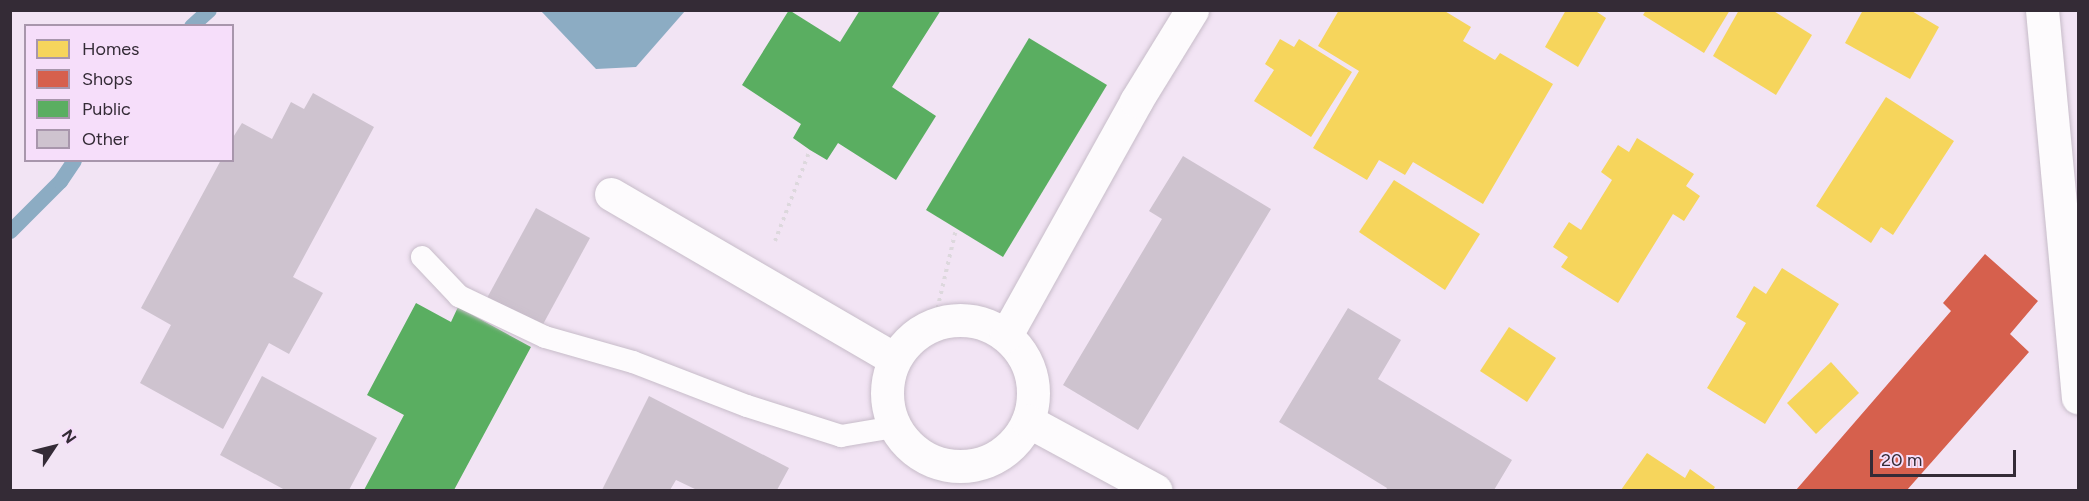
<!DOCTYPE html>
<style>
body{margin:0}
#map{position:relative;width:2089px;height:501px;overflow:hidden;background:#f2e4f4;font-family:Figtree,sans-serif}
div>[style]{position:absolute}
.water>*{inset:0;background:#8cacc3}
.homes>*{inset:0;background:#f6d55c}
.shops>*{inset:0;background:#d6604d}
.public>*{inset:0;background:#5aae61}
.stream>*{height:15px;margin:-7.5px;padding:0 7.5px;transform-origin:7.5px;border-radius:7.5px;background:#8cacc3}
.building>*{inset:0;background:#cec3cf}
.path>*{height:4px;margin-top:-2px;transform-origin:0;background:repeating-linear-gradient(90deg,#ddd8dd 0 3px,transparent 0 7.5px)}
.roads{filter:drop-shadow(0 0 2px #c7bcc9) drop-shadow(0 0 2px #c7bcc9)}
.service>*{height:22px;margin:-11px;padding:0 11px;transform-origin:11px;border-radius:11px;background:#fdfbfd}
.minor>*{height:33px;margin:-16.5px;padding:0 16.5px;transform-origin:16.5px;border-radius:16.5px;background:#fdfbfd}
.minor>.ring{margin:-16.5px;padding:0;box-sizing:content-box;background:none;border:33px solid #fdfbfd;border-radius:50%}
span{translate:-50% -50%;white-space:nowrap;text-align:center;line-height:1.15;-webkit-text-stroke:6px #f6defa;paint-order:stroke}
.frame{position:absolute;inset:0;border:12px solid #342b36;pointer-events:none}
.legend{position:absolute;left:24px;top:24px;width:210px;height:138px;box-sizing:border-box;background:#f6defa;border:2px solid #a896ac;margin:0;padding:8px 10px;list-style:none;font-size:18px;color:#342b36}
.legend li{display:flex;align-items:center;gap:12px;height:30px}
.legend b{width:30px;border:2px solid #a896ac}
.north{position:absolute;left:24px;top:417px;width:60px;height:60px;-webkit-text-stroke:4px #f6defa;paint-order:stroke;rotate:55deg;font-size:16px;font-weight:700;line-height:24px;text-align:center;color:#342b36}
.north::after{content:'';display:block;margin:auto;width:21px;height:27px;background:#342b36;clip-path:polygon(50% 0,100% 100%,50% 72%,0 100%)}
.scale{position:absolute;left:1870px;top:450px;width:146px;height:27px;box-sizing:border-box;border:3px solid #342b36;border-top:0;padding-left:8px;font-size:18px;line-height:21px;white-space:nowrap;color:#342b36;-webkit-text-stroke:4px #f6defa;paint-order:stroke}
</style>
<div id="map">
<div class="water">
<div style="clip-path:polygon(541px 11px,685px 11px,636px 67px,596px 69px)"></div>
</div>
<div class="homes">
<div style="clip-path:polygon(1339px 10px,1443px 10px,1471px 27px,1463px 41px,1495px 60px,1500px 53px,1553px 84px,1483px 204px,1413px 162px,1405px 175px,1379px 160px,1367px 180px,1313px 148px,1359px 71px,1318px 46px)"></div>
<div style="clip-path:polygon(1566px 10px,1594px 10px,1606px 18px,1578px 67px,1545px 47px)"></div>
<div style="clip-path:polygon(1646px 10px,1730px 10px,1704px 53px,1643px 15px)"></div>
<div style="clip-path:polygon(1739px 10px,1772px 10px,1812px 35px,1776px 95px,1713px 56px)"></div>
<div style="clip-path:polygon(1863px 10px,1910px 10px,1939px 27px,1910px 79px,1845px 43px)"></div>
<div style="clip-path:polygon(1280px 39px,1294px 47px,1299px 39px,1352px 72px,1311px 137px,1254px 101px,1274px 70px,1265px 64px)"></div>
<div style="clip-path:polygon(1886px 97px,1954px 141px,1893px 235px,1881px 227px,1871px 243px,1816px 206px)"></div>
<div style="clip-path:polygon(1637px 138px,1694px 174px,1686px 186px,1700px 196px,1684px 221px,1673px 214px,1618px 303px,1561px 267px,1568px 257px,1553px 247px,1569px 222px,1581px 230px,1612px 180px,1601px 172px,1618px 145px,1629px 152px)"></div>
<div style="clip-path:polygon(1394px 180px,1480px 234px,1445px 290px,1359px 232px)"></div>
<div style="clip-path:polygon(1782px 268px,1839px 304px,1765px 424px,1707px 388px,1746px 323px,1736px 317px,1754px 286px,1766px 294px)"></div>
<div style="clip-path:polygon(1509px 327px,1556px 358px,1527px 402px,1480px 371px)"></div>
<div style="clip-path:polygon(1831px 362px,1859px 393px,1816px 434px,1787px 403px)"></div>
<div style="clip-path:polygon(1647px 453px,1685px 478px,1690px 469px,1715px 487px,1713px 490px,1621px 490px)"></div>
</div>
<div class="shops">
<div style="clip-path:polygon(1985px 254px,2038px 301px,2010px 334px,2029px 352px,1907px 490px,1796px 490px,1951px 311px,1943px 303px)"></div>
</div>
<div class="public">
<div style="clip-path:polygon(789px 10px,840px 42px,860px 10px,941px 10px,892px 87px,936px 116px,896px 180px,838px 143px,827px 160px,810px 150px,793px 138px,801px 124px,742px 85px)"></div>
<div style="clip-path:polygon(1029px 38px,1107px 85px,1003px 257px,926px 210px)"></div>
<div style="clip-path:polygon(416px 303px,451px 322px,458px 307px,531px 347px,454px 490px,364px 490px,404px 415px,367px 395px)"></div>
</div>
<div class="stream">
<div style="left:191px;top:26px;width:24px;rotate:-42deg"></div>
<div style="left:10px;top:231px;width:71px;rotate:-45deg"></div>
<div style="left:60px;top:181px;width:25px;rotate:-56deg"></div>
</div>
<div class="building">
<div style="clip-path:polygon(313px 93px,374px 127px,293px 277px,323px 293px,289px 354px,269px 343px,223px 429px,140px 383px,171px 325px,141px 308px,221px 160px,232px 160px,232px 139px,242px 123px,272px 139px,291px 102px,304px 109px)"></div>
<div style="clip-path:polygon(1183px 156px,1271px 209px,1138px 430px,1063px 385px,1162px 219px,1149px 211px)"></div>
<div style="clip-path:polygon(536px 208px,590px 238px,541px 328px,487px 298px)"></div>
<div style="clip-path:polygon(1348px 308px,1401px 340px,1378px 379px,1512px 460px,1494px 490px,1386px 490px,1387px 488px,1279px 422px)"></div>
<div style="clip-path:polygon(262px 376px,377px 438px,349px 490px,285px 490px,220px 455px)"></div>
<div style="clip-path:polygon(649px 396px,789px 468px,777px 490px,697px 490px,676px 480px,670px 490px,602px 490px)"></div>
</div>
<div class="path">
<div style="left:775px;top:241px;width:97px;rotate:-69deg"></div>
<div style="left:934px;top:323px;width:97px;rotate:-76.8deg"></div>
</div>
<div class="roads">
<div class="service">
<div style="left:422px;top:257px;width:54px;rotate:46.5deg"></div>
<div style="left:459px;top:296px;width:95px;rotate:25.5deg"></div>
<div style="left:545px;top:337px;width:91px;rotate:15.9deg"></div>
<div style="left:633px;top:362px;width:122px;rotate:21.1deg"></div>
<div style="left:747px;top:406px;width:99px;rotate:17.7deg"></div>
<div style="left:841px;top:436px;width:54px;rotate:-9.6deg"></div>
</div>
<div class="minor">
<div style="left:2042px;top:10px;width:389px;rotate:84.7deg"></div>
<div style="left:611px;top:194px;width:328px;rotate:30.2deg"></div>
<div class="ring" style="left:887px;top:320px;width:113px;height:113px"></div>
<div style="left:1006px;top:335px;width:268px;rotate:-60.9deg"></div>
<div style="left:1136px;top:101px;width:107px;rotate:-58.4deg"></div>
<div style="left:1028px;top:421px;width:145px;rotate:28.5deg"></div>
</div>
</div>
<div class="frame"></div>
<ul class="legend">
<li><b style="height:16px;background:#f6d55c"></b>Homes</li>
<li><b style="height:16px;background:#d6604d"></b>Shops</li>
<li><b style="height:16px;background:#5aae61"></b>Public</li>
<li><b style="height:16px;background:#cec3cf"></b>Other</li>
</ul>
<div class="north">N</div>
<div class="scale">20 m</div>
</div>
